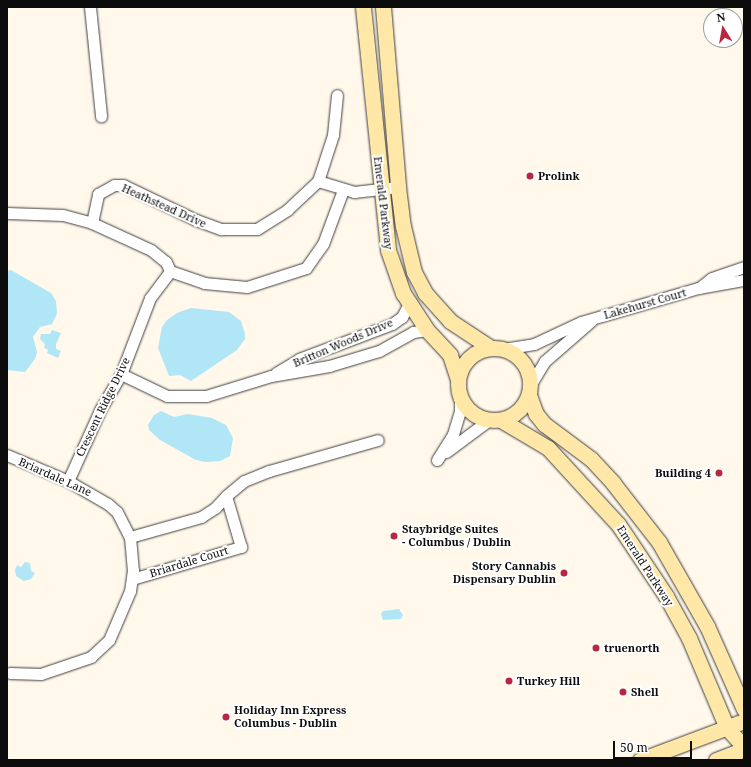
<!DOCTYPE html>
<style>
body{margin:0}
#map{position:relative;width:751px;height:767px;overflow:hidden;background:#fff8eb;font-family:"Noto Serif",serif}
div>[style]{position:absolute}
.water>*{inset:0;background:#b0e6f5}
.roads{filter:drop-shadow(0 0 1px #3f3f3f) drop-shadow(0 0 1px #3f3f3f)}
.street>*{height:11px;margin:-5.5px;padding:0 5.5px;transform-origin:5.5px;border-radius:5.5px;background:#fff}
.secondary>*{height:15px;margin:-7.5px;padding:0 7.5px;transform-origin:7.5px;border-radius:7.5px;background:#fee7a7}
.secondary>.ring{margin:-7.5px;padding:0;box-sizing:content-box;background:none;border:15px solid #fee7a7;border-radius:50%}
.dots>*{width:11px;height:11px;translate:-50% -50%;box-sizing:border-box;border:2px solid #fff;border-radius:50%}
span{translate:-50% -50%;white-space:nowrap;text-align:center;line-height:1.15;-webkit-text-stroke:4px #fff;paint-order:stroke}
.poi-label{font-size:11px;color:#0c0c0c;font-weight:700}
.left{translate:0 -50%;text-align:left}
.right{translate:-100% -50%;text-align:right}
.street-label{font-size:11px;color:#0c0c0c}
.frame{position:absolute;inset:0;border:8px solid #0c0c0c;pointer-events:none}
.north{position:absolute;left:703px;top:8px;width:40px;height:40px;box-sizing:border-box;background:#fff;border:1px solid #9e9e9e;border-radius:50%;rotate:349deg;font-size:11px;font-weight:700;line-height:16px;text-align:center;color:#0c0c0c}
.north::after{content:'';display:block;margin:auto;width:14px;height:18px;background:#b92643;clip-path:polygon(50% 0,100% 100%,50% 72%,0 100%)}
.scale{position:absolute;left:613px;top:741px;width:79px;height:18px;box-sizing:border-box;border:2px solid #0c0c0c;border-top:0;padding-left:5px;font-size:12px;line-height:14px;white-space:nowrap;color:#0c0c0c;-webkit-text-stroke:3px #fff;paint-order:stroke}
</style>
<div id="map">
<div class="water">
<div style="clip-path:polygon(11px 270px,51px 293px,56px 301px,57px 314px,52px 324px,40px 327px,33px 337px,37px 352px,35px 359px,25px 372px,7px 370px,7px 271px)"></div>
<div style="clip-path:polygon(191px 308px,229px 312px,241px 321px,245px 334px,245px 339px,237px 350px,191px 381px,180px 375px,169px 376px,158px 348px,162px 327px,167px 320px,177px 313px)"></div>
<div style="clip-path:polygon(52px 330px,61px 333px,56px 344px,56px 349px,61px 351px,58px 358px,47px 353px,48px 350px,44px 348px,45px 344px,40px 339px,41px 334px,50px 334px)"></div>
<div style="clip-path:polygon(161px 411px,174px 417px,188px 414px,212px 418px,226px 425px,233px 438px,230px 456px,220px 461px,206px 462px,196px 460px,160px 440px,149px 430px,148px 425px,154px 415px)"></div>
<div style="clip-path:polygon(25px 562px,30px 563px,31px 571px,35px 573px,31px 579px,24px 581px,16px 576px,15px 570px,17px 565px,21px 567px)"></div>
<div style="clip-path:polygon(399px 609px,403px 615px,401px 619px,383px 620px,381px 614px,383px 611px)"></div>
</div>
<div class="roads">
<div class="street">
<div style="left:90px;top:7px;width:110px;rotate:84.2deg"></div>
<div style="left:318px;top:181px;width:48px;rotate:-71.9deg"></div>
<div style="left:333px;top:135px;width:40px;rotate:-84.3deg"></div>
<div style="left:7px;top:213px;width:56px;rotate:2deg"></div>
<div style="left:63px;top:215px;width:30px;rotate:15deg"></div>
<div style="left:92px;top:223px;width:65px;rotate:24.6deg"></div>
<div style="left:151px;top:250px;width:19px;rotate:39deg"></div>
<div style="left:166px;top:262px;width:10px;rotate:66deg"></div>
<div style="left:170px;top:271px;width:36px;rotate:19deg"></div>
<div style="left:204px;top:283px;width:43px;rotate:5.3deg"></div>
<div style="left:247px;top:287px;width:62px;rotate:-17.9deg"></div>
<div style="left:306px;top:268px;width:29px;rotate:-55deg"></div>
<div style="left:323px;top:244px;width:58px;rotate:-69.7deg"></div>
<div style="left:92px;top:223px;width:30px;rotate:-78deg"></div>
<div style="left:98px;top:194px;width:18px;rotate:-29deg"></div>
<div style="left:114px;top:185px;width:9px"></div>
<div style="left:123px;top:185px;width:81px;rotate:25.6deg"></div>
<div style="left:196px;top:220px;width:27px;rotate:20deg"></div>
<div style="left:221px;top:229px;width:36px"></div>
<div style="left:257px;top:229px;width:36px;rotate:-32deg"></div>
<div style="left:287px;top:210px;width:42px;rotate:-43.1deg"></div>
<div style="left:318px;top:181px;width:38px;rotate:17deg"></div>
<div style="left:354px;top:192px;width:44px;rotate:-6.5deg"></div>
<div style="left:699px;top:288px;width:16px;rotate:-38deg"></div>
<div style="left:712px;top:278px;width:34px;rotate:-19deg"></div>
<div style="left:503px;top:349px;width:31px;rotate:-9deg"></div>
<div style="left:534px;top:344px;width:52px;rotate:-25.1deg"></div>
<div style="left:581px;top:322px;width:122px;rotate:-16.2deg"></div>
<div style="left:698px;top:288px;width:47px;rotate:-9.9deg"></div>
<div style="left:276px;top:373px;width:27px;rotate:-31deg"></div>
<div style="left:299px;top:359px;width:99px;rotate:-20.6deg"></div>
<div style="left:392px;top:324px;width:12px;rotate:-35deg"></div>
<div style="left:402px;top:317px;width:16px;rotate:-63deg"></div>
<div style="left:121px;top:374px;width:51px;rotate:25.6deg"></div>
<div style="left:167px;top:396px;width:39px"></div>
<div style="left:206px;top:396px;width:68px;rotate:-17.1deg"></div>
<div style="left:271px;top:376px;width:59px;rotate:-9.8deg"></div>
<div style="left:329px;top:366px;width:52px;rotate:-16.7deg"></div>
<div style="left:379px;top:351px;width:39px;rotate:-29deg"></div>
<div style="left:413px;top:332px;width:14px;rotate:-8deg"></div>
<div style="left:531px;top:384px;width:27px;rotate:-59deg"></div>
<div style="left:545px;top:361px;width:62px;rotate:-41.1deg"></div>
<div style="left:446px;top:452px;width:54px;rotate:-36.7deg"></div>
<div style="left:7px;top:455px;width:66px;rotate:23.1deg"></div>
<div style="left:68px;top:481px;width:46px;rotate:29.9deg"></div>
<div style="left:108px;top:504px;width:12px;rotate:42deg"></div>
<div style="left:117px;top:512px;width:28px;rotate:63deg"></div>
<div style="left:130px;top:537px;width:33px;rotate:85deg"></div>
<div style="left:133px;top:570px;width:21px;rotate:98deg"></div>
<div style="left:130px;top:591px;width:53px;rotate:113.2deg"></div>
<div style="left:109px;top:640px;width:25px;rotate:137deg"></div>
<div style="left:91px;top:657px;width:53px;rotate:161.2deg"></div>
<div style="left:41px;top:674px;width:31px;rotate:-178deg"></div>
<div style="left:437px;top:460px;width:31px;rotate:-58deg"></div>
<div style="left:453px;top:434px;width:24px;rotate:-73deg"></div>
<div style="left:460px;top:411px;width:15px;rotate:-90deg"></div>
<div style="left:68px;top:481px;width:78px;rotate:-65.7deg"></div>
<div style="left:100px;top:410px;width:42px;rotate:-59.7deg"></div>
<div style="left:121px;top:374px;width:81px;rotate:-69.1deg"></div>
<div style="left:150px;top:298px;width:34px;rotate:-53deg"></div>
<div style="left:130px;top:537px;width:74px;rotate:-15.7deg"></div>
<div style="left:201px;top:517px;width:17px;rotate:-33deg"></div>
<div style="left:215px;top:508px;width:16px;rotate:-47deg"></div>
<div style="left:132px;top:579px;width:114px;rotate:-16.4deg"></div>
<div style="left:241px;top:547px;width:53px;rotate:-106.4deg"></div>
<div style="left:226px;top:496px;width:23px;rotate:-40deg"></div>
<div style="left:244px;top:481px;width:27px;rotate:-22deg"></div>
<div style="left:269px;top:471px;width:113px;rotate:-15.9deg"></div>
</div>
<div class="secondary">
<div style="left:363px;top:7px;width:244px;rotate:84.1deg"></div>
<div style="left:388px;top:250px;width:46px;rotate:70.8deg"></div>
<div style="left:403px;top:293px;width:44px;rotate:57deg"></div>
<div style="left:427px;top:330px;width:34px;rotate:47deg"></div>
<div style="left:450px;top:355px;width:26px;rotate:72deg"></div>
<div style="left:383px;top:7px;width:181px;rotate:85.2deg"></div>
<div style="left:398px;top:187px;width:39px;rotate:83deg"></div>
<div style="left:403px;top:226px;width:47px;rotate:76.6deg"></div>
<div style="left:414px;top:272px;width:24px;rotate:62deg"></div>
<div style="left:425px;top:293px;width:38px;rotate:48deg"></div>
<div style="left:450px;top:321px;width:49px;rotate:33.4deg"></div>
<div class="ring" style="left:458px;top:348px;width:57px;height:57px"></div>
<div style="left:529px;top:395px;width:20px;rotate:70deg"></div>
<div style="left:536px;top:414px;width:13px;rotate:51deg"></div>
<div style="left:544px;top:424px;width:59px;rotate:36.7deg"></div>
<div style="left:591px;top:459px;width:33px;rotate:47deg"></div>
<div style="left:613px;top:483px;width:75px;rotate:52.1deg"></div>
<div style="left:659px;top:542px;width:97px;rotate:60.3deg"></div>
<div style="left:707px;top:626px;width:91px;rotate:66deg"></div>
<div style="left:501px;top:420px;width:55px;rotate:30.8deg"></div>
<div style="left:548px;top:448px;width:103px;rotate:47.4deg"></div>
<div style="left:618px;top:524px;width:87px;rotate:56.3deg"></div>
<div style="left:666px;top:596px;width:48px;rotate:61.3deg"></div>
<div style="left:689px;top:638px;width:98px;rotate:67.1deg"></div>
<div style="left:727px;top:728px;width:25px;rotate:48deg"></div>
<div style="left:640px;top:760px;width:111px;rotate:-20.6deg"></div>
<div style="left:716px;top:760px;width:30px;rotate:-21deg"></div>
</div>
</div>
<div class="dots">
<div style="left:530px;top:176px;background:#b92643"></div>
<div style="left:719px;top:473px;background:#b92643"></div>
<div style="left:394px;top:536px;background:#b92643"></div>
<div style="left:564px;top:573px;background:#b92643"></div>
<div style="left:596px;top:648px;background:#b92643"></div>
<div style="left:509px;top:681px;background:#b92643"></div>
<div style="left:623px;top:692px;background:#b92643"></div>
<div style="left:226px;top:717px;background:#b92643"></div>
</div>
<div class="poi-label">
<span class="left" style="left:538px;top:176px">Prolink</span>
<span class="right" style="left:711px;top:473px">Building 4</span>
<span class="left" style="left:402px;top:536px">Staybridge Suites<br>- Columbus / Dublin</span>
<span class="right" style="left:556px;top:573px">Story Cannabis<br>Dispensary Dublin</span>
<span class="left" style="left:604px;top:648px">truenorth</span>
<span class="left" style="left:517px;top:681px">Turkey Hill</span>
<span class="left" style="left:631px;top:692px">Shell</span>
<span class="left" style="left:234px;top:717px">Holiday Inn Express<br>Columbus - Dublin</span>
</div>
<div class="street-label">
<span style="left:383px;top:203px;rotate:83deg">Emerald Parkway</span>
<span style="left:164px;top:206px;rotate:24deg">Heathstead Drive</span>
<span style="left:645px;top:304px;rotate:-16deg">Lakehurst Court</span>
<span style="left:343px;top:343px;rotate:-23deg">Britton Woods Drive</span>
<span style="left:103px;top:407px;rotate:-64deg">Crescent Ridge Drive</span>
<span style="left:55px;top:477px;rotate:24deg">Briardale Lane</span>
<span style="left:189px;top:562px;rotate:-17deg">Briardale Court</span>
<span style="left:645px;top:566px;rotate:57deg">Emerald Parkway</span>
</div>
<div class="frame"></div>
<div class="north">N</div>
<div class="scale">50 m</div>
</div>
